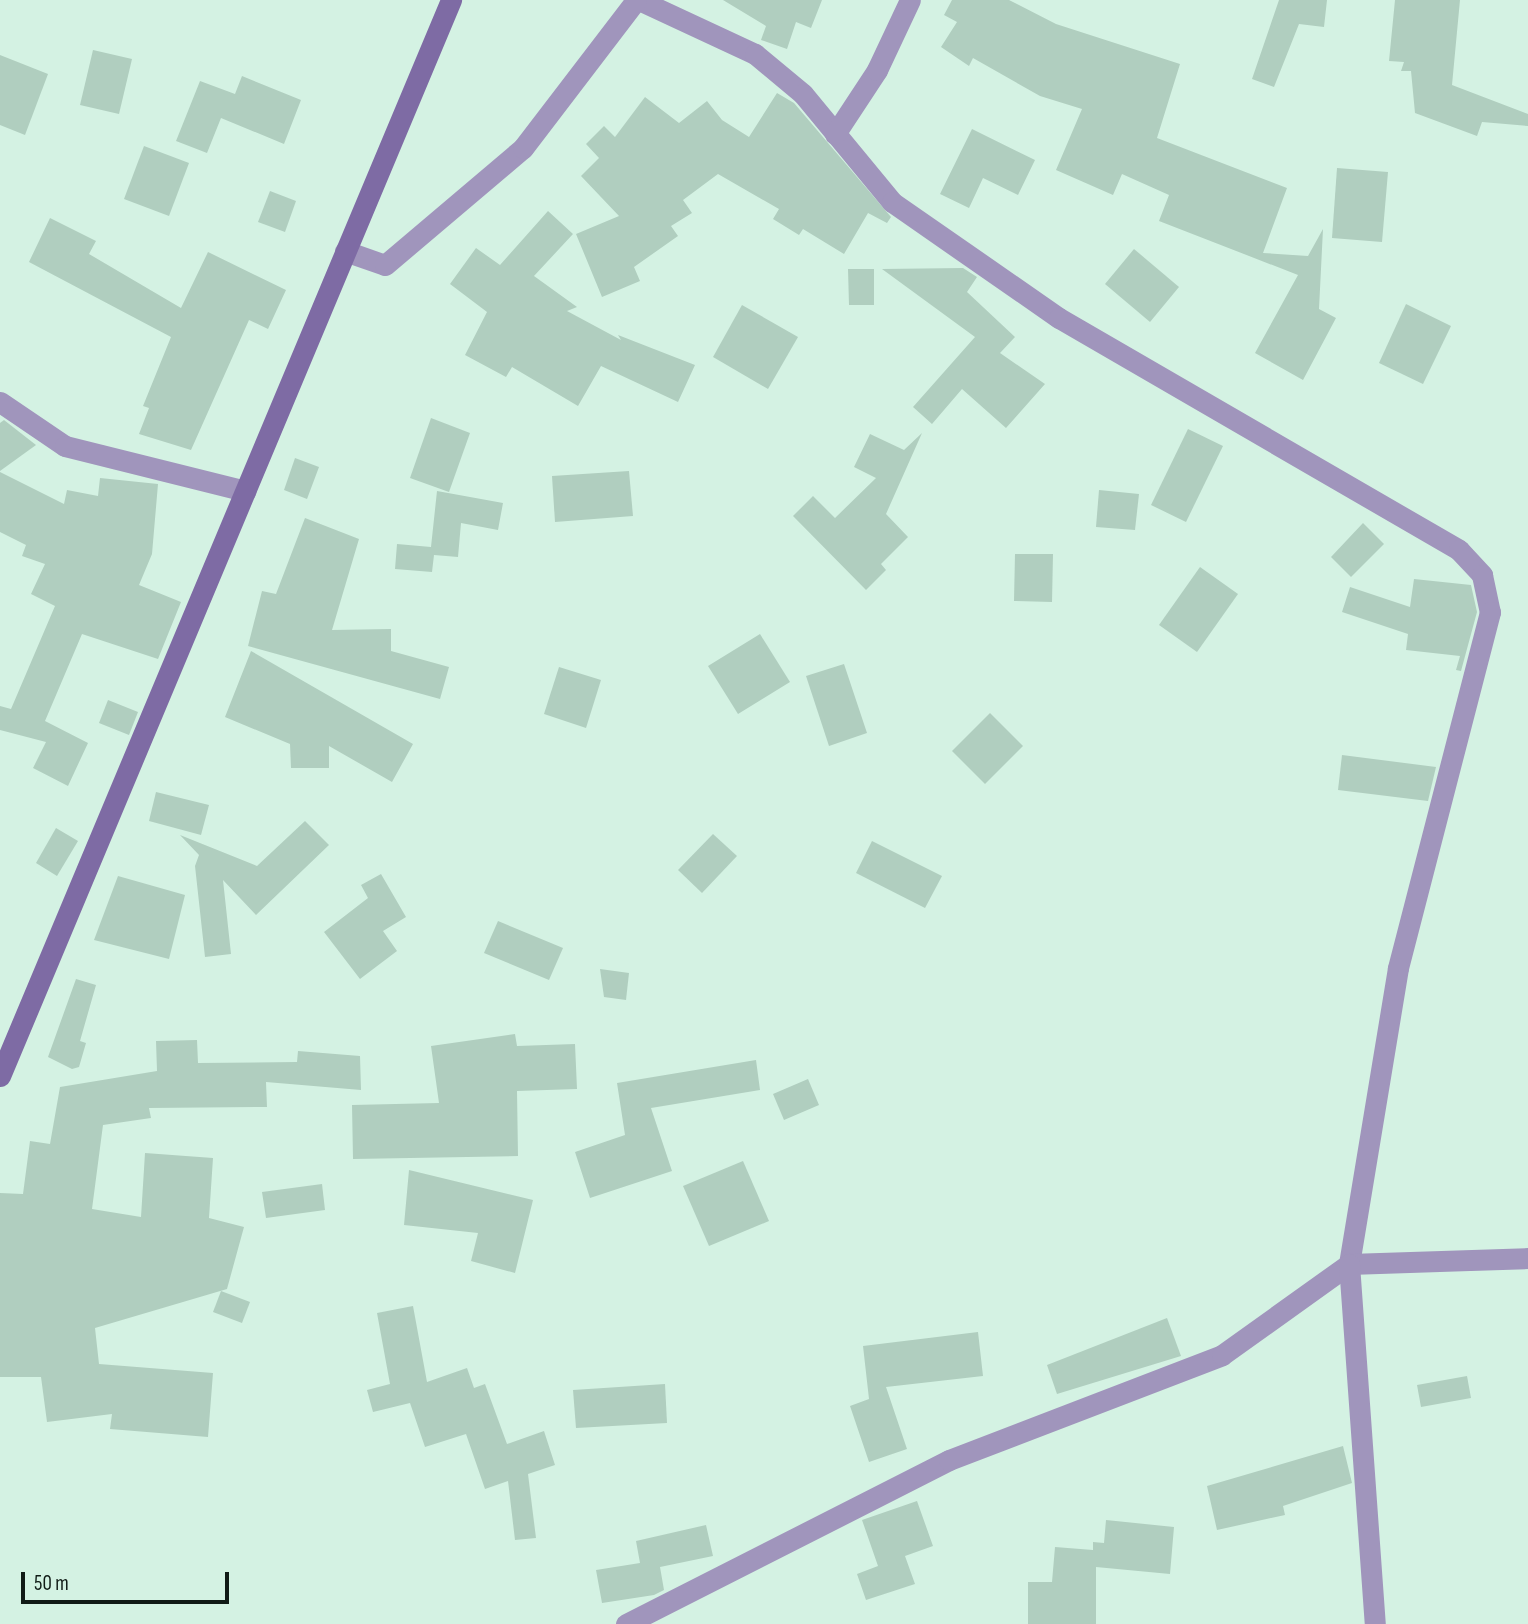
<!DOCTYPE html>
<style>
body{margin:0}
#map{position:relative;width:1528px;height:1624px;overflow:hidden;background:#d4f2e3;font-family:"Sofia Sans Condensed",sans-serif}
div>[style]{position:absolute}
.building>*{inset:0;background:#b0cebf}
.street>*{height:21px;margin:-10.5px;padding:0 10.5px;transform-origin:10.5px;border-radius:10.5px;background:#a095bc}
.secondary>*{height:21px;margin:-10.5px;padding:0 10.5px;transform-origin:10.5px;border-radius:10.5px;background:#7e6ba4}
span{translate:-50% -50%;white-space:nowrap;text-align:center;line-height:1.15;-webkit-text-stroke:6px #d4f2e3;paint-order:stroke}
.scale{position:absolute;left:21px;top:1572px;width:208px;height:32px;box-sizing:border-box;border:4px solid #101b16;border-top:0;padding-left:9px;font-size:21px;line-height:24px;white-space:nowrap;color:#101b16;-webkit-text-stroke:5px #d4f2e3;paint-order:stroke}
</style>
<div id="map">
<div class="building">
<div style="clip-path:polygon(723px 0,822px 0,811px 28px,796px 22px,787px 49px,761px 40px,766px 26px)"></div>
<div style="clip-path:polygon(952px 0,1009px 0,1056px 24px,1180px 64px,1157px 138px,1287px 188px,1263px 253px,1308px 256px,1323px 229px,1319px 309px,1336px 318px,1303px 380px,1255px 353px,1298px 275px,1159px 221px,1169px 195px,1122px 174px,1113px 195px,1056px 170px,1082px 109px,1040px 96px,973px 58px,969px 66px,941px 47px,957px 22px,944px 15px)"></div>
<div style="clip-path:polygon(1279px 0,1327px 0,1324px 27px,1299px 24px,1274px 87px,1252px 79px)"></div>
<div style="clip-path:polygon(1395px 0,1460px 0,1452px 85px,1528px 114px,1528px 126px,1482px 122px,1477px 136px,1415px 113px,1411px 71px,1401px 71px,1404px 62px,1389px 61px)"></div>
<div style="clip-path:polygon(93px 50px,132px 59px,119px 114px,80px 105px)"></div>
<div style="clip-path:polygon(0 55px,48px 74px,25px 135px,0 125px)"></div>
<div style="clip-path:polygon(242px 76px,301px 100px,284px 144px,221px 118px,207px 153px,176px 141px,200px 81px,235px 94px)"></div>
<div style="clip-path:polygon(777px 93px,794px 103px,891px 217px,887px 223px,868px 213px,844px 254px,803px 229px,799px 235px,773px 219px,779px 209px,718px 174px,683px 200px,692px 213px,671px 226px,678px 236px,634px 267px,640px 281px,602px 297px,576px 234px,619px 216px,581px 176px,599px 158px,586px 144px,604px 126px,615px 137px,645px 97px,679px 123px,707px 101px,722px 120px,749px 137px)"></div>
<div style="clip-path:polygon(972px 129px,1035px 160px,1018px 195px,983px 178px,969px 208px,940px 194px)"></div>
<div style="clip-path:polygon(144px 146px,189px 163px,169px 216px,124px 199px)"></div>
<div style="clip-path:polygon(1337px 168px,1388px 172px,1382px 242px,1332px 238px)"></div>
<div style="clip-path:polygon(270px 191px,296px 201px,285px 232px,258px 222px)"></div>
<div style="clip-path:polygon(548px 211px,573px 234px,534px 276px,577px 307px,567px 311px,621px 340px,618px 335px,695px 365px,678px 402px,601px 366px,578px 406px,512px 367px,506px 377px,465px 355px,487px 312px,450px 284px,476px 248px,500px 265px)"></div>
<div style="clip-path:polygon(50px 218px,96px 241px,89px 254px,181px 308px,208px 252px,286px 290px,268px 329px,249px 320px,191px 450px,139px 434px,149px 408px,143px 406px,171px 337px,29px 262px)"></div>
<div style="clip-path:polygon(1134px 249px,1179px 287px,1150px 322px,1105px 284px)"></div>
<div style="clip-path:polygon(963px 268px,977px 277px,967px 292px,1015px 337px,1000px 353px,1045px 384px,1006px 428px,962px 389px,932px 424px,913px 407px,975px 337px,882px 269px)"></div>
<div style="clip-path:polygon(848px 269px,874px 269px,874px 305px,849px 305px)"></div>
<div style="clip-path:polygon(1406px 304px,1451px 326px,1423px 384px,1379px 363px)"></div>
<div style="clip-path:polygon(742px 305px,798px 337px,768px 389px,713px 357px)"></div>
<div style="clip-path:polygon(431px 418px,470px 433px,449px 492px,410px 478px)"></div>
<div style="clip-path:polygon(4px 420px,36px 445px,0 471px,0 423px)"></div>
<div style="clip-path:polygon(1188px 429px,1223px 446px,1186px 522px,1151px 505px)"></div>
<div style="clip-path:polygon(922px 433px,886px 514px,908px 537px,881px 564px,886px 570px,866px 590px,793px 516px,813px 496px,835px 518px,876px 478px,854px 467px,870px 434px,904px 450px)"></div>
<div style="clip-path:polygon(295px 458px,319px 467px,307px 499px,284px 490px)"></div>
<div style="clip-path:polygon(629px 471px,633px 516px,555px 522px,552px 476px)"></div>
<div style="clip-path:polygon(0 472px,64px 504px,67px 490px,98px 496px,100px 478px,158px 484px,152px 554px,139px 585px,181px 602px,158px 659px,82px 634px,45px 721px,88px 743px,68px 786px,33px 768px,46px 742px,0 730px,0 706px,11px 709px,55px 606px,31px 594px,45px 564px,22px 556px,26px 545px,0 532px)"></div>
<div style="clip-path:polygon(1099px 490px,1139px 494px,1135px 530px,1096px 527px)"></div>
<div style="clip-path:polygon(437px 491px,503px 503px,498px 530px,461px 523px,458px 557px,434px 555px,432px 572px,395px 569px,397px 544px,431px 547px)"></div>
<div style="clip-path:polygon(305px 518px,359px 539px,332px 630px,391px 629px,391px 651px,449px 667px,440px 699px,248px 646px,262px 591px,276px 594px)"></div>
<div style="clip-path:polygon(1363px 523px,1384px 544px,1351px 577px,1331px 557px)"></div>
<div style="clip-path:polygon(1015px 554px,1053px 554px,1052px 602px,1014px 601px)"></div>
<div style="clip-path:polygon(1200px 567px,1238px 594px,1197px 652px,1159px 625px)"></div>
<div style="clip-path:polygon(1414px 579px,1471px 585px,1477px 612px,1461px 671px,1456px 670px,1460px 656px,1406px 650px,1408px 634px,1342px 612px,1350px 587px,1410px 607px)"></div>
<div style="clip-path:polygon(760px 634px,790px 682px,738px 714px,708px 666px)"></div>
<div style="clip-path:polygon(251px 651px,413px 744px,392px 782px,329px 746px,329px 768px,291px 768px,290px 744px,225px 717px)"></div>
<div style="clip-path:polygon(844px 664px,867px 733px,829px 746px,806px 676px)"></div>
<div style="clip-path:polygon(559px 667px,601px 680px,586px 728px,544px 714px)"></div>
<div style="clip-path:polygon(108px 700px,138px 712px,129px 735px,99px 723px)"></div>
<div style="clip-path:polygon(990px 713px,1023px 746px,985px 784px,952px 751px)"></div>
<div style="clip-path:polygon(1342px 755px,1436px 767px,1428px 801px,1338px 790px)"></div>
<div style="clip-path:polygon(156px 792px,209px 805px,201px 835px,149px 821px)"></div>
<div style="clip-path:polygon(305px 821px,329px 845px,256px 915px,223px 880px,231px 954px,205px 957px,195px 866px,199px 855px,180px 835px,257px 866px)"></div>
<div style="clip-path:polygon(56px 828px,78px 841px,57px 876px,36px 863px)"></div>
<div style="clip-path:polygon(713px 834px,737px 856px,702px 893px,678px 870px)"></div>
<div style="clip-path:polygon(872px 841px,942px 876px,925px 908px,856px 873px)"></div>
<div style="clip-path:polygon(381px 874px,406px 917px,383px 931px,397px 951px,360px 979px,324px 932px,368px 898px,361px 885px)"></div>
<div style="clip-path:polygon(118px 876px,185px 895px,169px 959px,94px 940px)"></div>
<div style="clip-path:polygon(498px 921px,563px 948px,549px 980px,484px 953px)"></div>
<div style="clip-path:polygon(600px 969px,629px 973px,626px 1000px,604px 997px)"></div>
<div style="clip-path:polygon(76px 979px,96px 985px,80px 1041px,86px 1043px,79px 1067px,72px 1069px,48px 1057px)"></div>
<div style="clip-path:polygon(515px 1034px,517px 1046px,575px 1044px,577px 1089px,517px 1091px,518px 1156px,353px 1159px,352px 1105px,439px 1103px,431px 1046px)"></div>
<div style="clip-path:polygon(197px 1040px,198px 1063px,297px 1062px,298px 1051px,360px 1056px,361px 1090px,266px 1082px,267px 1107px,149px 1108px,151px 1118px,103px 1125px,92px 1209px,141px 1217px,145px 1153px,213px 1158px,209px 1218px,244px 1227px,227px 1289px,95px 1328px,99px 1364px,213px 1373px,208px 1437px,110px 1429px,112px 1414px,47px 1422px,41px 1377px,0 1377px,0 1193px,23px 1194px,30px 1141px,50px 1144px,60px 1087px,157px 1071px,156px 1041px)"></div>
<div style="clip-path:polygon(756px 1060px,760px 1090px,651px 1108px,672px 1171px,590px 1198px,575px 1152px,625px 1135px,617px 1083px)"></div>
<div style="clip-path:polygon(808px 1079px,819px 1105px,784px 1120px,773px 1094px)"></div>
<div style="clip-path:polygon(743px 1161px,769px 1221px,709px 1246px,683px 1186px)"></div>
<div style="clip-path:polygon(409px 1170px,533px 1200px,515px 1273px,471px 1261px,478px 1233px,404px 1225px)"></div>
<div style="clip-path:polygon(322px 1184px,325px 1210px,266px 1218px,262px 1192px)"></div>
<div style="clip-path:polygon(221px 1291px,250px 1302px,242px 1323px,213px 1312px)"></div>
<div style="clip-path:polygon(413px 1306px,427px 1382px,467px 1368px,474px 1388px,485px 1384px,507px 1444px,544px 1431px,555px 1465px,528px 1474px,536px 1538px,515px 1540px,508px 1481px,485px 1489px,466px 1434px,425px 1447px,410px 1403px,373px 1412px,367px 1390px,390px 1384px,377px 1313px)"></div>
<div style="clip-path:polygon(1167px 1318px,1181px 1356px,1057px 1394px,1047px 1365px)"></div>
<div style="clip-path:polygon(978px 1332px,983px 1376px,886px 1387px,907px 1449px,869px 1462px,850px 1406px,869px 1399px,863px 1346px)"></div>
<div style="clip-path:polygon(1467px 1376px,1471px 1398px,1421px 1407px,1417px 1385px)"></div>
<div style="clip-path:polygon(665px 1384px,667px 1423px,576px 1428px,573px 1390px)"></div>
<div style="clip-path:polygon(1343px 1446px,1352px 1483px,1283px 1506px,1285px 1515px,1217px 1530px,1207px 1486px)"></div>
<div style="clip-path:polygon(917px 1501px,933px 1546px,905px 1556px,915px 1584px,866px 1600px,857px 1574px,878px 1566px,862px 1520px)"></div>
<div style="clip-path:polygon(1106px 1520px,1174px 1527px,1170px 1574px,1096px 1567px,1096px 1624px,1028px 1624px,1028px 1582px,1052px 1582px,1055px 1547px,1093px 1550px,1093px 1542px,1104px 1543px)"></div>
<div style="clip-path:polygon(706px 1525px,713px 1556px,660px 1567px,664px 1590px,654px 1595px,602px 1603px,596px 1570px,640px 1563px,636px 1541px)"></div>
</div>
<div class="street">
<div style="left:639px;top:0;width:128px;rotate:25deg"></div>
<div style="left:755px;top:54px;width:62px;rotate:39.8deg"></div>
<div style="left:803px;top:94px;width:140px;rotate:50.5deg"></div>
<div style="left:892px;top:202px;width:203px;rotate:34.8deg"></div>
<div style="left:1059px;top:318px;width:462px;rotate:30.1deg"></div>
<div style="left:1459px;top:550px;width:34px;rotate:47deg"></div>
<div style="left:1482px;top:575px;width:38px;rotate:78deg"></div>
<div style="left:1490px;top:612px;width:368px;rotate:104.5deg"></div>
<div style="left:1398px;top:968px;width:300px;rotate:99.4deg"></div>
<div style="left:1349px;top:1264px;width:179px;rotate:-1.9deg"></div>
<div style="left:835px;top:134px;width:77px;rotate:-56.7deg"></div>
<div style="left:877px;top:70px;width:77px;rotate:-64.8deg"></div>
<div style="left:345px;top:251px;width:42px;rotate:19.3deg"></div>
<div style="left:385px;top:265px;width:181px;rotate:-40.3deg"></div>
<div style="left:523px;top:148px;width:186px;rotate:-52.6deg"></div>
<div style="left:0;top:402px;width:78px;rotate:34.1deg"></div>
<div style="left:65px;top:446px;width:186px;rotate:14deg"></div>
<div style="left:626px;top:1624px;width:362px;rotate:-26.9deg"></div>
<div style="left:949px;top:1460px;width:292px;rotate:-21deg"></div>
<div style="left:1222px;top:1355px;width:156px;rotate:-35.6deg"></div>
<div style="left:1349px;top:1264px;width:361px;rotate:85.9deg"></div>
</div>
<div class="secondary">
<div style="left:0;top:1076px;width:1167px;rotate:-67.26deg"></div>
</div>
<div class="scale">50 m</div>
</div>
